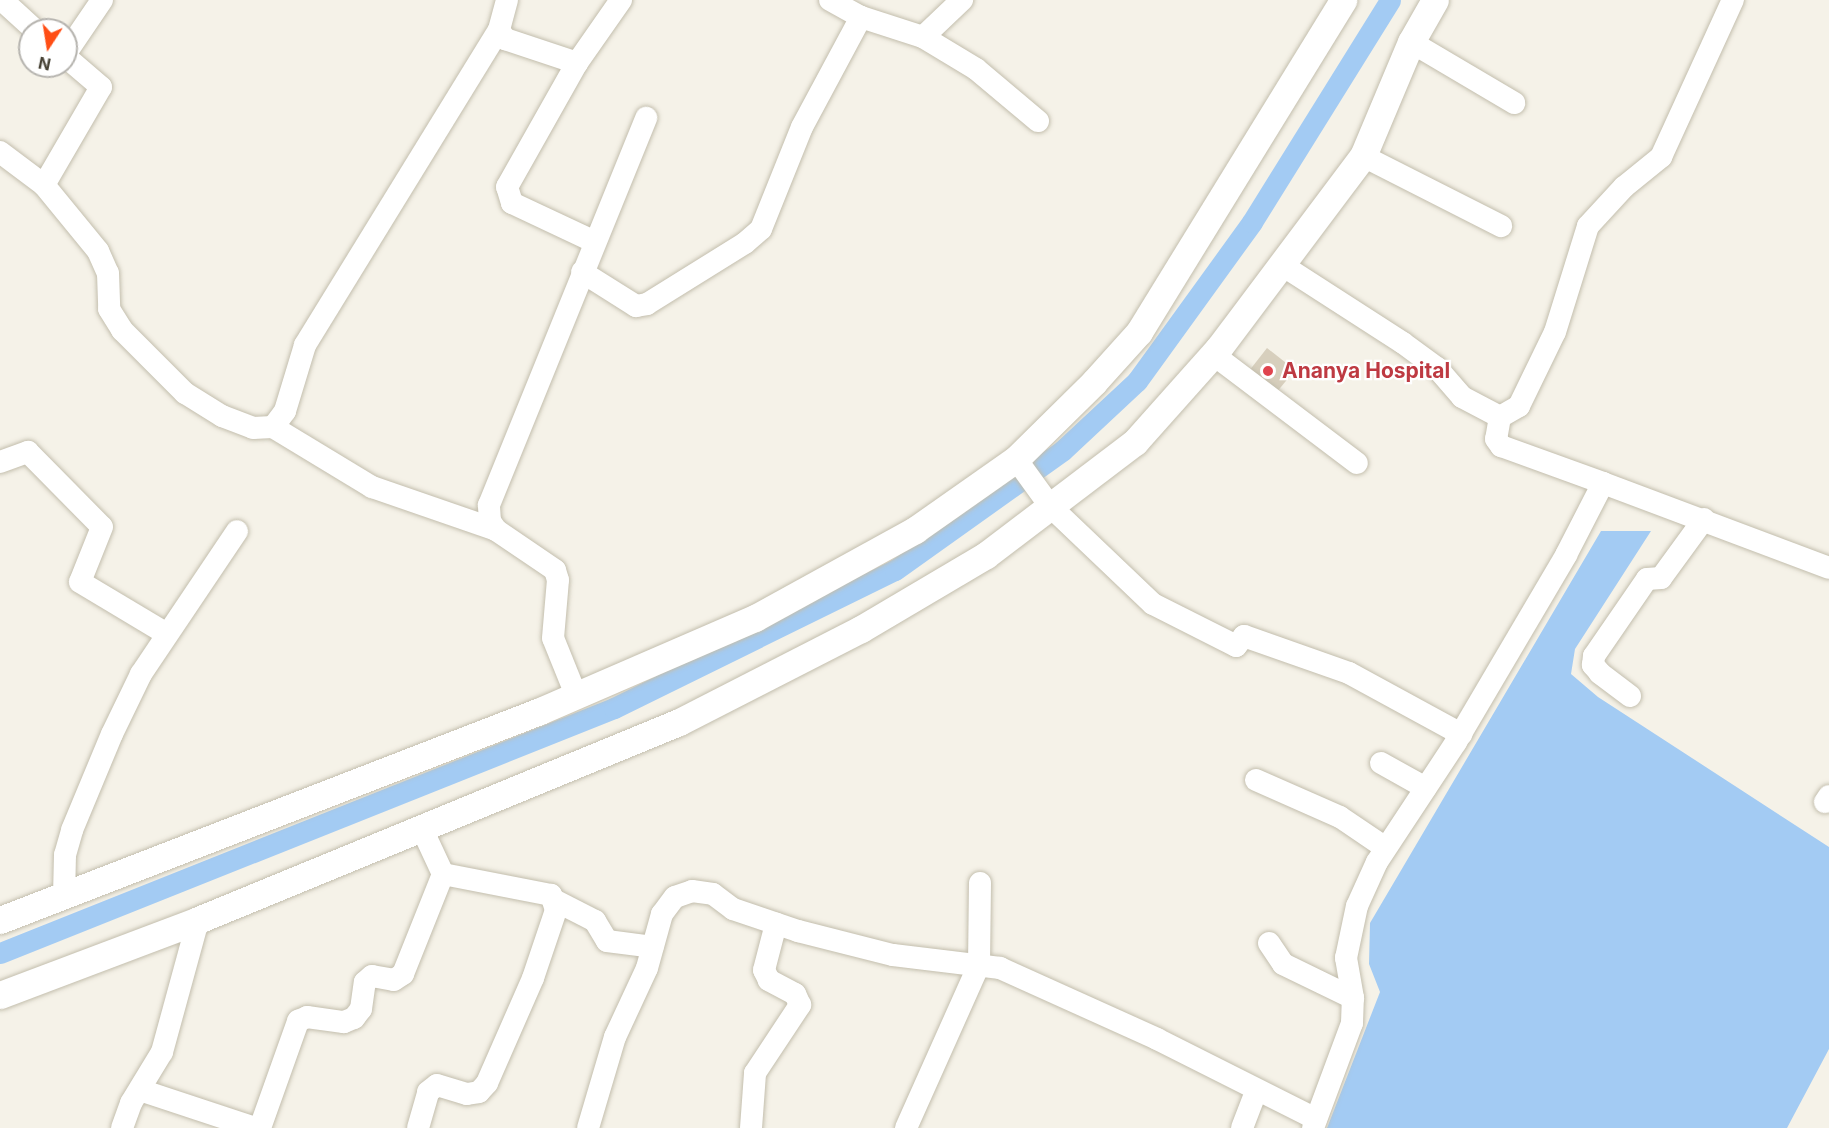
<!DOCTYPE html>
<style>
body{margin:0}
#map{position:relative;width:1829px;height:1128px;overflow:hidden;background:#f5f2e8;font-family:Inter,sans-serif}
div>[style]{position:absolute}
.water>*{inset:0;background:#a3cbf3}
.canal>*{height:21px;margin:-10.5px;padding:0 10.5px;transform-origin:10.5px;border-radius:10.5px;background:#a3cbf3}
.building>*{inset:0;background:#d7cfbd}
.roads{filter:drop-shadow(0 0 2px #c3bead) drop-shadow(0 0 2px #c3bead)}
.minor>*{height:22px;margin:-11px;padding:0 11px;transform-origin:11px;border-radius:11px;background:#fff}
.tertiary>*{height:27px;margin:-13.5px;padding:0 13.5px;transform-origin:13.5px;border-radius:13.5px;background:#fff}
.dots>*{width:16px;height:16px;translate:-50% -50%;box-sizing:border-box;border:3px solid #fff;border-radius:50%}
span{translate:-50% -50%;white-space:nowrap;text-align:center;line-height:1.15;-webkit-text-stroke:4.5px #fff;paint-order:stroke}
.health-label{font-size:21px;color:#be3a42;font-weight:700}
.left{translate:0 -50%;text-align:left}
.north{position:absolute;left:18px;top:18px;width:60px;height:60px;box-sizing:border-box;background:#fff;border:2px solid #b6b4af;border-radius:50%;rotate:192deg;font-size:16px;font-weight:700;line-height:24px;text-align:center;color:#484336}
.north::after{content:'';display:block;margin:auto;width:21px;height:27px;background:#ff4e15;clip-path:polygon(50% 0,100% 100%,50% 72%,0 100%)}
</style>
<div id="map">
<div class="water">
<div style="clip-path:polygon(1601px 531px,1651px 531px,1575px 649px,1571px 674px,1598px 697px,1829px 847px,1829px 1049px,1787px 1128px,1327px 1128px,1380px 992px,1369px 964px,1370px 923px)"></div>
</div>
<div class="canal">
<div style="left:0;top:953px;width:661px;rotate:-21.75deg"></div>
<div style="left:614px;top:708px;width:313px;rotate:-26.2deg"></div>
<div style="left:895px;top:570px;width:206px;rotate:-35.5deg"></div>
<div style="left:1063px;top:450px;width:101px;rotate:-43deg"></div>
<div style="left:1137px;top:381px;width:196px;rotate:-54.1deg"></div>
<div style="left:1252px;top:222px;width:261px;rotate:-58.1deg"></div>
</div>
<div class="building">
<div style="clip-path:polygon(1267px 348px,1295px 370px,1276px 393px,1249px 371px)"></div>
</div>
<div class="roads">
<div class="minor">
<div style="left:2px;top:0;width:45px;rotate:42.3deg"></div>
<div style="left:507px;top:0;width:31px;rotate:105deg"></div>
<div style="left:499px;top:30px;width:11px;rotate:56deg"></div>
<div style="left:505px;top:39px;width:76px;rotate:18.4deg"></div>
<div style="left:830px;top:0;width:35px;rotate:29deg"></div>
<div style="left:861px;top:17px;width:65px;rotate:17.9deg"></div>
<div style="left:923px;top:37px;width:62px;rotate:31.1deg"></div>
<div style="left:976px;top:69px;width:81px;rotate:40deg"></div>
<div style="left:923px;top:37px;width:54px;rotate:-43.5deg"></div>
<div style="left:1411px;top:42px;width:120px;rotate:30.6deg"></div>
<div style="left:66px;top:53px;width:64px;rotate:-55.8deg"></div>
<div style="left:0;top:152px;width:55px;rotate:36.9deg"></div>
<div style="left:44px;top:185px;width:85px;rotate:50.7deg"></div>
<div style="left:98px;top:251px;width:24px;rotate:66deg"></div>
<div style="left:108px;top:273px;width:36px;rotate:88deg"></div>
<div style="left:109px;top:309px;width:25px;rotate:58deg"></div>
<div style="left:122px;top:330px;width:89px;rotate:45deg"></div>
<div style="left:185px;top:393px;width:44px;rotate:31.9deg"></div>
<div style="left:222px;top:416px;width:33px;rotate:21deg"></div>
<div style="left:253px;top:428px;width:20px;rotate:-3deg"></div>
<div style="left:273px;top:427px;width:20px;rotate:-53deg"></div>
<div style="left:285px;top:411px;width:69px;rotate:-73.1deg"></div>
<div style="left:305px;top:345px;width:370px;rotate:-58.4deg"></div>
<div style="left:1363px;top:156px;width:155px;rotate:26.9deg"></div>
<div style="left:44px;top:185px;width:113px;rotate:-59.8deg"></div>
<div style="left:101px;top:87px;width:46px;rotate:-139.4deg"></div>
<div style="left:595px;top:242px;width:92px;rotate:-154.8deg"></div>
<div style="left:512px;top:203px;width:17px;rotate:-107deg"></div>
<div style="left:507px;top:187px;width:142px;rotate:-60.6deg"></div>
<div style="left:577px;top:63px;width:77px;rotate:-55.1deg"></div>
<div style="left:1282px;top:265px;width:144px;rotate:32.8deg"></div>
<div style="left:1403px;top:343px;width:42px;rotate:36.3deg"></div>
<div style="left:1437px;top:368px;width:38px;rotate:49deg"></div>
<div style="left:1462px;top:397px;width:43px;rotate:27.8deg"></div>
<div style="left:1500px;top:417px;width:22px;rotate:100deg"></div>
<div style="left:1496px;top:439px;width:9px;rotate:54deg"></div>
<div style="left:1501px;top:446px;width:109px;rotate:19.9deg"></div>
<div style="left:582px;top:272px;width:64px;rotate:32.2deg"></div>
<div style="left:636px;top:306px;width:11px;rotate:-10deg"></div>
<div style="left:647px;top:304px;width:115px;rotate:-31.9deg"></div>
<div style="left:745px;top:243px;width:21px;rotate:-41deg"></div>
<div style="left:761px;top:229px;width:110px;rotate:-68.1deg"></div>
<div style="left:802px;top:127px;width:125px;rotate:-61.8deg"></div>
<div style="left:1214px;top:355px;width:179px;rotate:37.1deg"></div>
<div style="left:1500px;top:417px;width:22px;rotate:-30deg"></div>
<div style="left:1519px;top:406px;width:82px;rotate:-64.1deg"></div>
<div style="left:1555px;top:332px;width:111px;rotate:-72.7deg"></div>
<div style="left:1588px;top:226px;width:53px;rotate:-47.3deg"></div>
<div style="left:1624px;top:187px;width:48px;rotate:-39deg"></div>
<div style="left:1661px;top:157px;width:173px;rotate:-65.4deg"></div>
<div style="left:273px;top:427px;width:116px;rotate:31.2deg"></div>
<div style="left:372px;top:487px;width:131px;rotate:19.1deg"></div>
<div style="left:1016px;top:459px;width:58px;rotate:54.1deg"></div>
<div style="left:1050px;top:506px;width:142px;rotate:43.6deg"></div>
<div style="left:1153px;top:604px;width:93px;rotate:26.8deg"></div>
<div style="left:1236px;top:646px;width:13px;rotate:-51deg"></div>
<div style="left:1244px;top:636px;width:111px;rotate:19.4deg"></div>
<div style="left:1349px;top:673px;width:128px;rotate:28.6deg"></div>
<div style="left:0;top:462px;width:30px;rotate:-20deg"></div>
<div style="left:28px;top:452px;width:105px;rotate:45.4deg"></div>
<div style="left:102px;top:527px;width:59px;rotate:111.8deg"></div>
<div style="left:80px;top:582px;width:101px;rotate:30.9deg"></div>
<div style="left:576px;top:695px;width:61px;rotate:-112deg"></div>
<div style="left:553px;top:638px;width:58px;rotate:-85.1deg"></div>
<div style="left:558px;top:580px;width:10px;rotate:-107deg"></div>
<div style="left:555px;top:570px;width:71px;rotate:-145.9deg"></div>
<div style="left:496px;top:530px;width:11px;rotate:-124deg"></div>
<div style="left:490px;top:521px;width:16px;rotate:-94deg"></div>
<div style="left:489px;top:505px;width:418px;rotate:-67.9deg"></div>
<div style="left:1630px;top:696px;width:38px;rotate:-143deg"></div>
<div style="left:1600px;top:673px;width:11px;rotate:-131deg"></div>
<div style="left:1593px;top:665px;width:9px;rotate:-84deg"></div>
<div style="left:1594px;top:656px;width:93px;rotate:-55.5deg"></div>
<div style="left:1647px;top:579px;width:14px;rotate:-4deg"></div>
<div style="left:1661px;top:578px;width:73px;rotate:-53.9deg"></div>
<div style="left:1381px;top:763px;width:51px;rotate:29.1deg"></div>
<div style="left:1256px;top:780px;width:92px;rotate:23.8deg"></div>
<div style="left:1340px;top:817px;width:55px;rotate:34deg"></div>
<div style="left:1825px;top:802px;width:7px;rotate:-56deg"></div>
<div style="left:64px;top:896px;width:41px;rotate:-88.6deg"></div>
<div style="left:65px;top:855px;width:26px;rotate:-74deg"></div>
<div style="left:72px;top:830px;width:104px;rotate:-67.4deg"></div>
<div style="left:112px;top:734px;width:67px;rotate:-64.2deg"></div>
<div style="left:141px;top:674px;width:172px;rotate:-56.1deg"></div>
<div style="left:556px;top:901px;width:44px;rotate:27.1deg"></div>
<div style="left:595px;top:921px;width:23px;rotate:59deg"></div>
<div style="left:607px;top:941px;width:46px;rotate:7.4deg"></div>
<div style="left:1269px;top:943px;width:25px;rotate:56deg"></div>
<div style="left:1283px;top:964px;width:78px;rotate:25.9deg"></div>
<div style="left:140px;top:1090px;width:121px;rotate:18.3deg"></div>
<div style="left:122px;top:1128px;width:27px;rotate:-70deg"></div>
<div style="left:131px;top:1103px;width:60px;rotate:-58.7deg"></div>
<div style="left:162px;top:1052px;width:137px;rotate:-74.7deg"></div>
<div style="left:260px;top:1128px;width:114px;rotate:-70.4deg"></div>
<div style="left:298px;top:1021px;width:10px;rotate:-24deg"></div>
<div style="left:307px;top:1017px;width:37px;rotate:8deg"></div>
<div style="left:344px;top:1022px;width:11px;rotate:-22deg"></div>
<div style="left:354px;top:1018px;width:11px;rotate:-52deg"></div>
<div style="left:361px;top:1009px;width:27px;rotate:-82deg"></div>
<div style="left:365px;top:982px;width:9px;rotate:-41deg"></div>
<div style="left:372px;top:976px;width:22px;rotate:10deg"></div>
<div style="left:394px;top:980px;width:11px;rotate:-34deg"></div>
<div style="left:403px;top:974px;width:108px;rotate:-68.2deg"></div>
<div style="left:443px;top:874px;width:50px;rotate:-115deg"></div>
<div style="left:418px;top:1128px;width:37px;rotate:-74deg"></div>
<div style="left:428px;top:1092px;width:11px;rotate:-38deg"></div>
<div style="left:437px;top:1085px;width:31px;rotate:17deg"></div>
<div style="left:467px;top:1094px;width:12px;rotate:-9deg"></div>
<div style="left:479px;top:1092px;width:12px;rotate:-48deg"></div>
<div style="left:487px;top:1083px;width:115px;rotate:-66.3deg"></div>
<div style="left:533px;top:978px;width:72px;rotate:-71.3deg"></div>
<div style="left:556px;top:910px;width:16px;rotate:-108deg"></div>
<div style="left:551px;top:895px;width:110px;rotate:-169deg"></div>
<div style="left:588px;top:1128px;width:95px;rotate:-73.5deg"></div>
<div style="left:615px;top:1037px;width:76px;rotate:-65.1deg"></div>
<div style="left:647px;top:968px;width:56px;rotate:-74.5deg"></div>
<div style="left:662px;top:914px;width:21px;rotate:-53deg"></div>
<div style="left:675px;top:897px;width:18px;rotate:-19deg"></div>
<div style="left:692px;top:891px;width:21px;rotate:8deg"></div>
<div style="left:713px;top:894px;width:25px;rotate:37deg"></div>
<div style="left:733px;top:909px;width:69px;rotate:18.7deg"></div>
<div style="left:798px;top:931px;width:98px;rotate:14.2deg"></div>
<div style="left:893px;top:955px;width:108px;rotate:6.9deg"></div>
<div style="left:1000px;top:968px;width:172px;rotate:24.3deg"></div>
<div style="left:1157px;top:1039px;width:178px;rotate:26.7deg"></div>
<div style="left:751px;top:1128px;width:55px;rotate:-85.8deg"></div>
<div style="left:755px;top:1073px;width:82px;rotate:-56.5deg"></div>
<div style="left:800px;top:1005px;width:12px;rotate:-114deg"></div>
<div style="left:795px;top:994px;width:30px;rotate:-152deg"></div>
<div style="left:769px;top:980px;width:11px;rotate:-117deg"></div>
<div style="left:764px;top:970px;width:48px;rotate:-75.4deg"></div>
<div style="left:906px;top:1128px;width:179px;rotate:-65.9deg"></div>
<div style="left:979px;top:965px;width:82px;rotate:-89.3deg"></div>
<div style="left:1242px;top:1128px;width:39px;rotate:-69deg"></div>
<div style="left:1313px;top:1128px;width:112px;rotate:-69.6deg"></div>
<div style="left:1352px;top:1023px;width:25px;rotate:-88deg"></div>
<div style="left:1353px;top:998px;width:41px;rotate:-99.9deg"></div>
<div style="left:1346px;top:958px;width:53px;rotate:-78.1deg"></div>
<div style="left:1357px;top:906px;width:48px;rotate:-65.6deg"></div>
<div style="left:1377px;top:862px;width:144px;rotate:-56.6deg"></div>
<div style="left:1456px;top:742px;width:217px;rotate:-59.5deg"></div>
<div style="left:1566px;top:555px;width:81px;rotate:-62.8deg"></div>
<div style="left:1603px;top:483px;width:241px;rotate:20.6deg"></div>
</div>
<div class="tertiary">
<div style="left:0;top:920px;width:579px;rotate:-21.16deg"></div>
<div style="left:540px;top:711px;width:234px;rotate:-23.4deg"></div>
<div style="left:755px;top:618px;width:183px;rotate:-28.8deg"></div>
<div style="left:915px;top:530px;width:123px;rotate:-35.1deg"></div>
<div style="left:1016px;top:459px;width:110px;rotate:-44.6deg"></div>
<div style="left:1094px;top:382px;width:67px;rotate:-48deg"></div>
<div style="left:1139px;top:332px;width:390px;rotate:-58.4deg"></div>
<div style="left:0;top:995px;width:212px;rotate:-20.7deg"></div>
<div style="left:198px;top:920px;width:520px;rotate:-22.37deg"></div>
<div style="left:679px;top:722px;width:204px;rotate:-27.1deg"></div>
<div style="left:861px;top:629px;width:145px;rotate:-30.6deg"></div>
<div style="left:986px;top:555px;width:187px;rotate:-37.2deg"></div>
<div style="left:1135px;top:442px;width:125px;rotate:-48.3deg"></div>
<div style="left:1218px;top:349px;width:241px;rotate:-53.1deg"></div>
<div style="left:1363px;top:156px;width:124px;rotate:-67.2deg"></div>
<div style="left:1411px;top:42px;width:48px;rotate:-60.3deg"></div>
</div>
</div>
<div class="dots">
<div style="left:1268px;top:371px;background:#e0444e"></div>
</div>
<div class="health-label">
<span class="left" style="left:1282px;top:371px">Ananya Hospital</span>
</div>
<div class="north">N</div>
</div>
